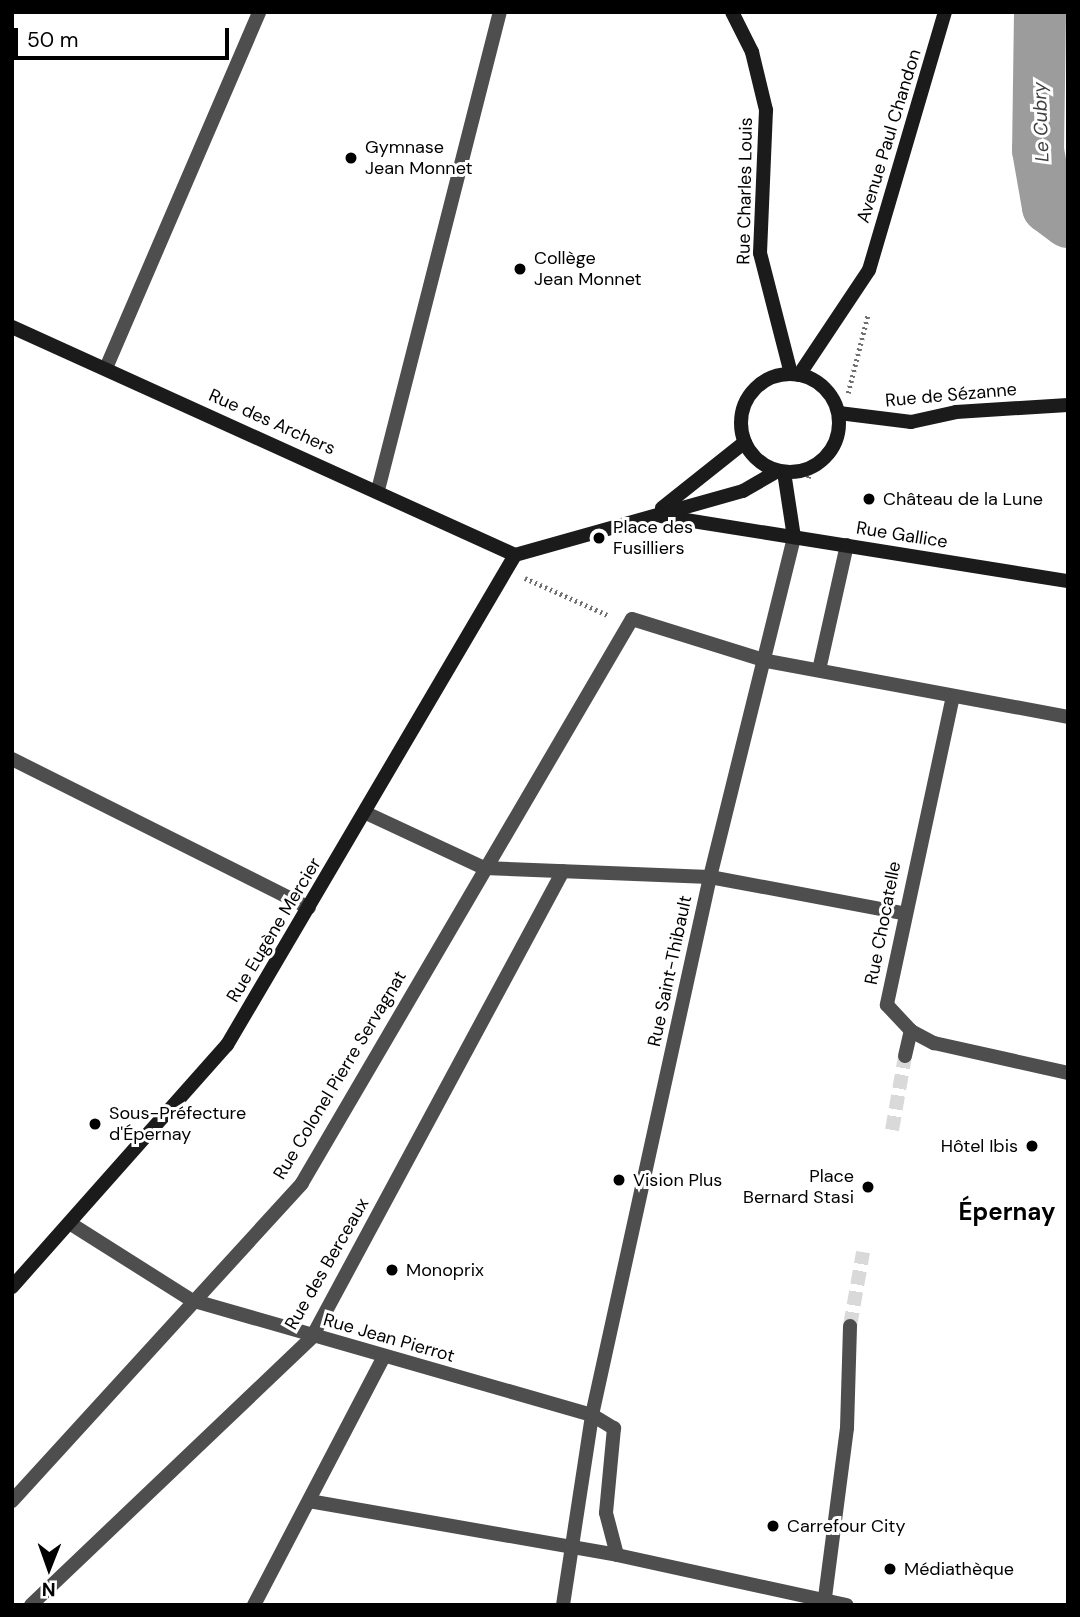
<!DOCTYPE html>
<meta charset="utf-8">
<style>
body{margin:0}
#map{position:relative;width:1080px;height:1617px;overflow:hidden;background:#fff;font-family:"DM Sans",sans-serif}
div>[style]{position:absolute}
.river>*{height:52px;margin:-26px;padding:0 26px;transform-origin:26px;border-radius:26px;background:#9c9c9c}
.street-tunnel>*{height:14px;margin-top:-7px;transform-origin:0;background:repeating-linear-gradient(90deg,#d9d9d9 0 14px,transparent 0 21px)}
.path>*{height:4.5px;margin-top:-2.25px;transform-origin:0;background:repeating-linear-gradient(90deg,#707070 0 2px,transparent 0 5.5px)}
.lane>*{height:14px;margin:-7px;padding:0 7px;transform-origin:7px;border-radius:7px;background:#4e4e4e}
.street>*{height:14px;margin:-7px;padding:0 7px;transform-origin:7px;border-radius:7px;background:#4e4e4e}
.secondary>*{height:14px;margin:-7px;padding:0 7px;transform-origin:7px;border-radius:7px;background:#1b1b1b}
.secondary>.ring{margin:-7px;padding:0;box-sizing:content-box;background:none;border:14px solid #1b1b1b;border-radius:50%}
.dots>*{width:19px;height:19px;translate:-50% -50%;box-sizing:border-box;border:4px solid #fff;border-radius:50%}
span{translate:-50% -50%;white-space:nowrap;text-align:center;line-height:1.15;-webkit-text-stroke:6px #fff;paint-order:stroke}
.street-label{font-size:18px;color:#000}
.poi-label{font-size:18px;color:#000}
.left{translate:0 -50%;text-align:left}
.right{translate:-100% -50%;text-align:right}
.water-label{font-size:19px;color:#3d3d3d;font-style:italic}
.district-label{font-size:24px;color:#000;font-weight:700}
.frame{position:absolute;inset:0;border:14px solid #000;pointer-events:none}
.north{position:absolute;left:14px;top:1533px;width:70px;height:70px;-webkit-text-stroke:5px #fff;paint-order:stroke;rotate:181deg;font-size:19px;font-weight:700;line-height:28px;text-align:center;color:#000}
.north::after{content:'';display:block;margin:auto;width:24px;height:32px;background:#000;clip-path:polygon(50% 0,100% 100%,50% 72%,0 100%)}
.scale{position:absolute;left:14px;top:28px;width:215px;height:32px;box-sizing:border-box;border:4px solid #000;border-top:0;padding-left:9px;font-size:21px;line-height:24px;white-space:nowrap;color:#000;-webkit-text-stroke:5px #fff;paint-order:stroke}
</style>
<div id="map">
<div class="river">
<div style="left:1040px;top:12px;width:138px;rotate:90.8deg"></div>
<div style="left:1038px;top:150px;width:58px;rotate:80deg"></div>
<div style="left:1048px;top:207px;width:25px;rotate:37deg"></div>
</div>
<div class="street-tunnel">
<div style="left:892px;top:1130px;width:75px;rotate:-80deg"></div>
<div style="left:850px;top:1326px;width:75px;rotate:-80deg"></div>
</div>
<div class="path">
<div style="left:848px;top:393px;width:81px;rotate:-75.8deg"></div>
<div style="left:808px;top:478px;width:10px;rotate:-73deg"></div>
<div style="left:525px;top:578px;width:93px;rotate:24.1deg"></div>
</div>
<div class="lane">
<div style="left:378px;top:490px;width:493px;rotate:-75.7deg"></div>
<div style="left:819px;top:670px;width:128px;rotate:-77.4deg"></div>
</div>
<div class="street">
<div style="left:106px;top:368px;width:387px;rotate:-66.7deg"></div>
<div style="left:953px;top:696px;width:316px;rotate:102.1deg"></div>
<div style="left:887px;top:1005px;width:35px;rotate:47deg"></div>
<div style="left:911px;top:1031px;width:26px;rotate:28deg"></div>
<div style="left:934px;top:1043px;width:137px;rotate:12.6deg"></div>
<div style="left:12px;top:759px;width:332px;rotate:26.6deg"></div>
<div style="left:366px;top:813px;width:130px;rotate:25deg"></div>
<div style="left:484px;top:868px;width:226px;rotate:2.3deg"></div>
<div style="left:710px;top:877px;width:196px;rotate:10.6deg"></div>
<div style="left:905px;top:1056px;width:26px;rotate:-77deg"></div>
<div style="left:71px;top:1224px;width:142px;rotate:32.3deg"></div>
<div style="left:191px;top:1300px;width:417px;rotate:16deg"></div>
<div style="left:592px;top:1415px;width:26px;rotate:31deg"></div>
<div style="left:614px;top:1428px;width:85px;rotate:95.4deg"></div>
<div style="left:606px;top:1513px;width:43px;rotate:75.3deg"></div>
<div style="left:12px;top:1501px;width:430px;rotate:-47.6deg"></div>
<div style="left:302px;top:1183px;width:653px;rotate:-59.67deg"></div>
<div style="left:632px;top:619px;width:141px;rotate:17.3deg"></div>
<div style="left:767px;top:661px;width:306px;rotate:10.5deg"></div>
<div style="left:309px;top:1501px;width:313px;rotate:9.9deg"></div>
<div style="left:617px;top:1555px;width:235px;rotate:12.3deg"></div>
<div style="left:31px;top:1605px;width:388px;rotate:-43.6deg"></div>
<div style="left:312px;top:1337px;width:529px;rotate:-61.69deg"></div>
<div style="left:254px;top:1605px;width:281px;rotate:-62.4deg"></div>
<div style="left:563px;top:1605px;width:192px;rotate:-81.3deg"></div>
<div style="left:592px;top:1415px;width:551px;rotate:-77.63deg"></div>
<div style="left:710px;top:877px;width:350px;rotate:-76.1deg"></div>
<div style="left:824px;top:1605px;width:178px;rotate:-82.6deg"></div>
<div style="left:847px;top:1428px;width:102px;rotate:-88.3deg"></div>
</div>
<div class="secondary">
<div style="left:732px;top:12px;width:45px;rotate:63.4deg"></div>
<div style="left:752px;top:52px;width:60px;rotate:76.4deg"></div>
<div style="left:766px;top:110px;width:143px;rotate:92.4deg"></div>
<div style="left:760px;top:253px;width:125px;rotate:75.6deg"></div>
<div style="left:12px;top:327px;width:552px;rotate:24.38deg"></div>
<div class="ring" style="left:741px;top:374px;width:84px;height:84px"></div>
<div style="left:799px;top:375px;width:126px;rotate:-56.3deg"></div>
<div style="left:869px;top:270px;width:269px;rotate:-73.6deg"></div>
<div style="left:839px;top:413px;width:73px;rotate:7.1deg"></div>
<div style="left:911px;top:422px;width:46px;rotate:-12.5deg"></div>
<div style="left:956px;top:412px;width:112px;rotate:-3.6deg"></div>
<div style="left:784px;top:472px;width:66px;rotate:81.3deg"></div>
<div style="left:662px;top:508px;width:106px;rotate:-38.5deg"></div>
<div style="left:661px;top:516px;width:412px;rotate:9.1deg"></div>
<div style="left:12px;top:1287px;width:324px;rotate:-48.4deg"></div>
<div style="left:227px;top:1045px;width:568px;rotate:-59.55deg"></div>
<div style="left:515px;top:555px;width:237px;rotate:-15.7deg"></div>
<div style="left:743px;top:491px;width:39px;rotate:-30deg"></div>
</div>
<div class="dots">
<div style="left:351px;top:158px;background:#000"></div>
<div style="left:520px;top:269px;background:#000"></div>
<div style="left:869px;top:499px;background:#000"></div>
<div style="left:599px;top:538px;background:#000"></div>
<div style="left:95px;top:1124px;background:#000"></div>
<div style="left:1032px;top:1146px;background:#000"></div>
<div style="left:619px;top:1180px;background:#000"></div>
<div style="left:868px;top:1187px;background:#000"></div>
<div style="left:392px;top:1270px;background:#000"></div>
<div style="left:773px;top:1526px;background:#000"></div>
<div style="left:890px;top:1569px;background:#000"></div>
</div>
<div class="street-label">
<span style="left:889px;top:136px;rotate:-73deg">Avenue Paul Chandon</span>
<span style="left:745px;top:191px;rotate:-89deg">Rue Charles Louis</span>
<span style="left:951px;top:395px;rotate:-5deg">Rue de Sézanne</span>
<span style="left:272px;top:422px;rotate:24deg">Rue des Archers</span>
<span style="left:902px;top:535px;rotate:9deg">Rue Gallice</span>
<span style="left:883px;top:923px;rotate:-79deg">Rue Chocatelle</span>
<span style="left:274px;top:930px;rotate:-59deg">Rue Eugène Mercier</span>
<span style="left:670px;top:971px;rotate:-78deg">Rue Saint-Thibault</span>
<span style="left:340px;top:1075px;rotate:-59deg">Rue Colonel Pierre Servagnat</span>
<span style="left:327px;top:1264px;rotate:-60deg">Rue des Berceaux</span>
<span style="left:389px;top:1338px;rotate:16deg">Rue Jean Pierrot</span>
</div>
<div class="poi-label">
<span class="left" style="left:365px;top:158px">Gymnase<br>Jean Monnet</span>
<span class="left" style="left:534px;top:269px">Collège<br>Jean Monnet</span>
<span class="left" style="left:883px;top:499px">Château de la Lune</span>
<span class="left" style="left:613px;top:538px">Place des<br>Fusilliers</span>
<span class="left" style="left:109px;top:1124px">Sous-Préfecture<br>d'Épernay</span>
<span class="right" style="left:1018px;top:1146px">Hôtel Ibis</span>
<span class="right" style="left:854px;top:1187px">Place<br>Bernard Stasi</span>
<span class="left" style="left:633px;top:1180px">Vision Plus</span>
<span class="left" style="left:406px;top:1270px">Monoprix</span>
<span class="left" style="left:787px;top:1526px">Carrefour City</span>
<span class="left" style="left:904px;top:1569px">Médiathèque</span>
</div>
<div class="water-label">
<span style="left:1041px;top:122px;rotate:-92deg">Le Cubry</span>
</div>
<div class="district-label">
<span style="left:1007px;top:1212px">Épernay</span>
</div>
<div class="frame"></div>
<div class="north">N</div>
<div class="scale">50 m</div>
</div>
